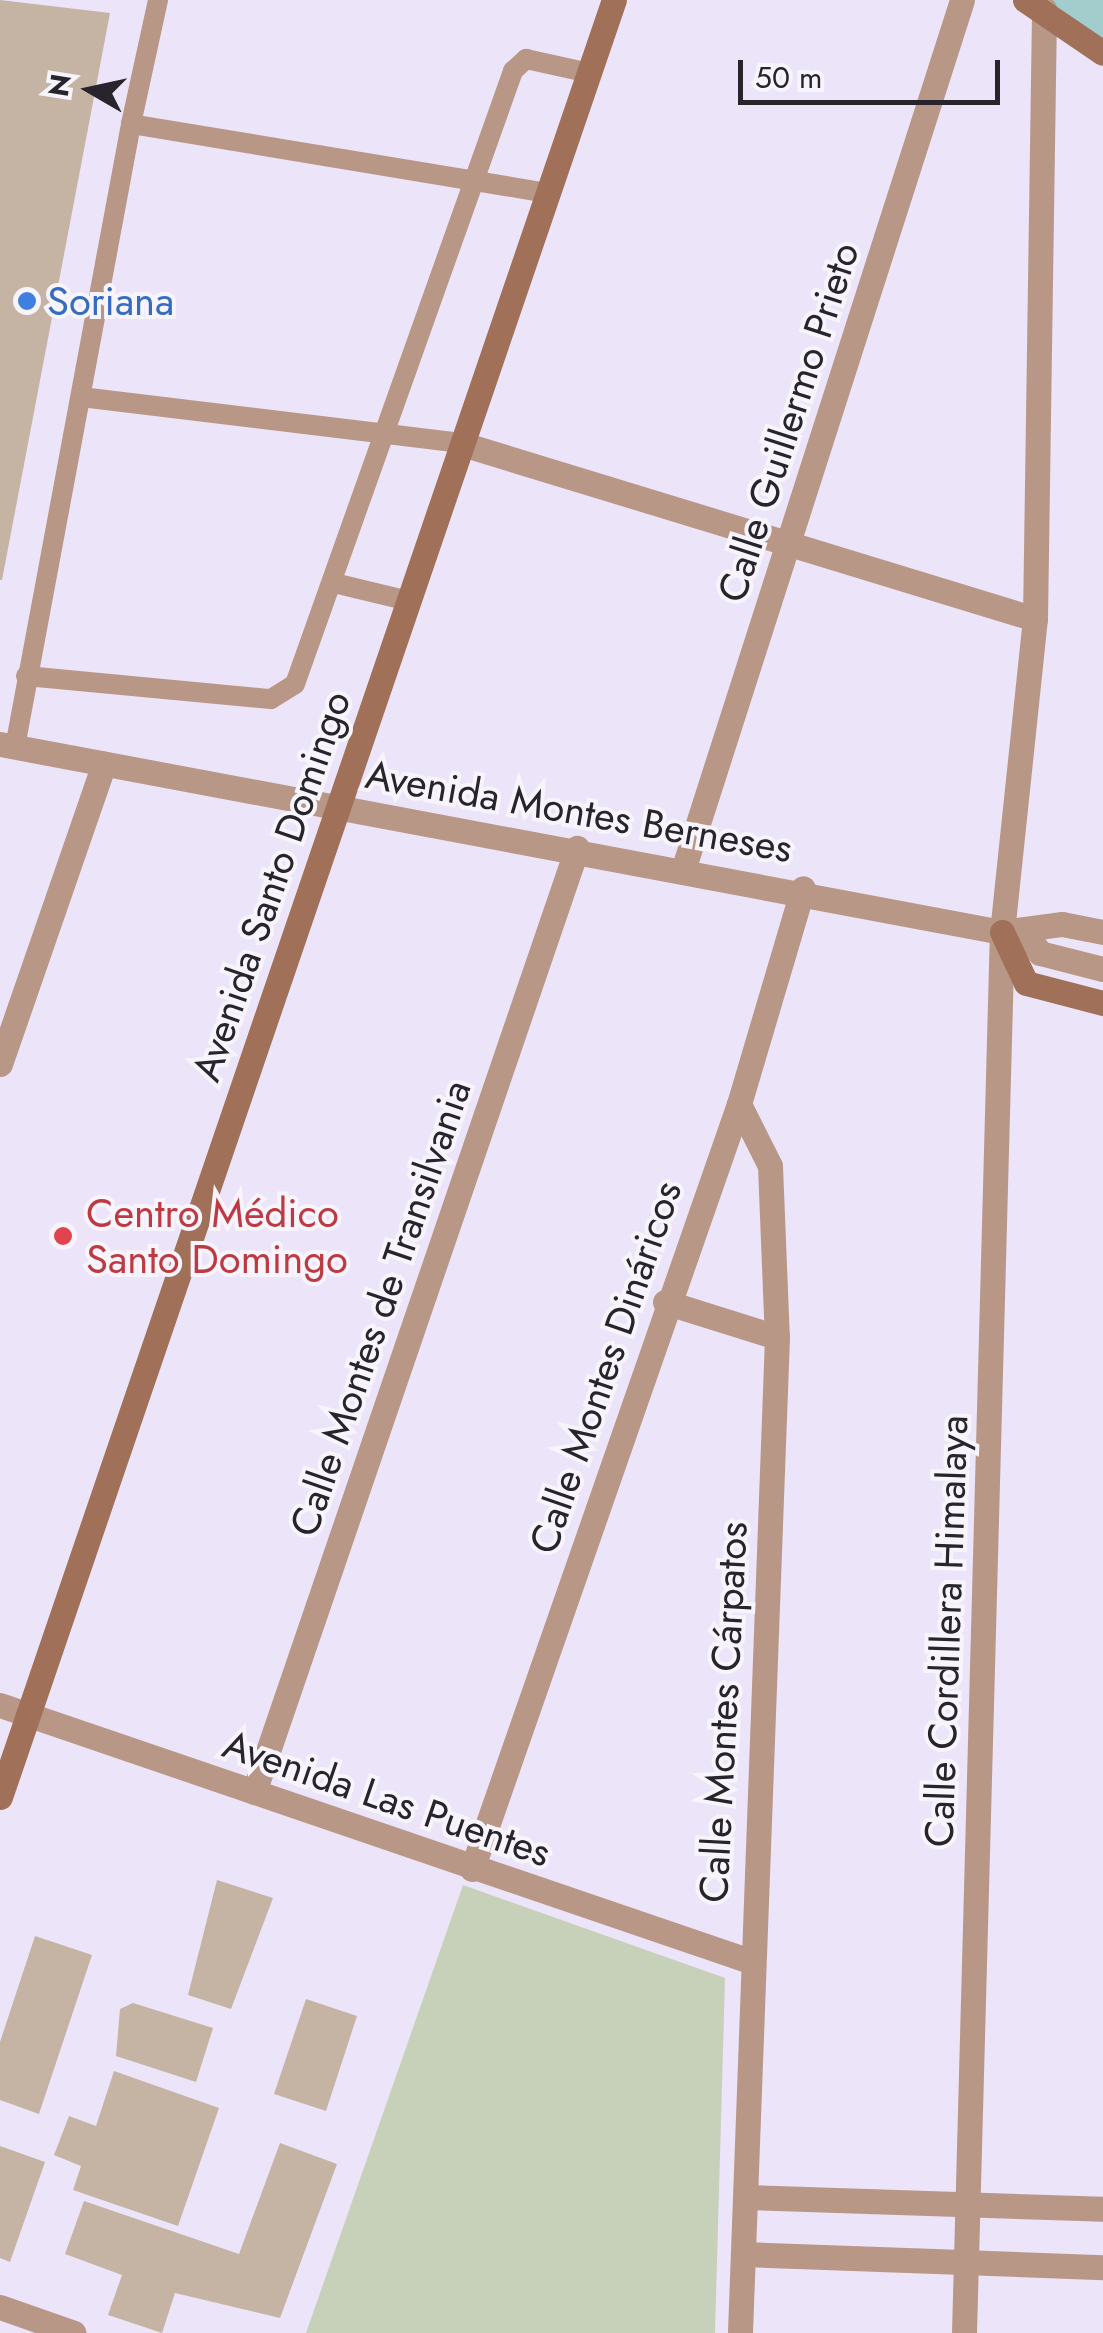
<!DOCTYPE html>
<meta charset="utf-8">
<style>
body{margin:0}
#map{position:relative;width:1103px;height:2333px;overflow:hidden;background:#ece4f9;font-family:Jost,sans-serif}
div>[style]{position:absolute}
.green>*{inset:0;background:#c7d1ba}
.water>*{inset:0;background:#a2cdcc}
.building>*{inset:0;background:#c5b4a4}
.service>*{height:20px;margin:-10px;padding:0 10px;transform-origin:10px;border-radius:10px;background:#b99787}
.minor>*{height:25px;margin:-12.5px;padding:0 12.5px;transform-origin:12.5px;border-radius:12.5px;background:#b99787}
.tertiary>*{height:25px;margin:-12.5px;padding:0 12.5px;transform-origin:12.5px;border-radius:12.5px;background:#b99787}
.secondary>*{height:25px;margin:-12.5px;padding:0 12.5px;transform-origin:12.5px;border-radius:12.5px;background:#a07058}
.dots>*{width:28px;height:28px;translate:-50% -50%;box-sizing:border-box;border:5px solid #f7f4fc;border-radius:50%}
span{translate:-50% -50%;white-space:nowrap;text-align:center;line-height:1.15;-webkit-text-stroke:8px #f7f4fc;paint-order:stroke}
.shop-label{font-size:40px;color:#366cbe}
.left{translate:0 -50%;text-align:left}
.street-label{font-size:40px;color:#27242b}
.health-label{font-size:40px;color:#be3a42}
.north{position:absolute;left:40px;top:40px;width:100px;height:100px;-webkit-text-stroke:8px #f7f4fc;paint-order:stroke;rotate:279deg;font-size:28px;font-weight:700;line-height:40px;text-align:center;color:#27242b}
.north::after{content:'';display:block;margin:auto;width:35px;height:45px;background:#27242b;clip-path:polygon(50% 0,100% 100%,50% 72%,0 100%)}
.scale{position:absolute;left:738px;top:60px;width:262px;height:45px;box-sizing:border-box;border:5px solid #27242b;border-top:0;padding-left:12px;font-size:30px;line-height:35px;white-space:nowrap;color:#27242b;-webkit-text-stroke:8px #f7f4fc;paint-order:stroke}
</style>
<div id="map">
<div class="green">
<div style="clip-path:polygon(463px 1885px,725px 1978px,715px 2333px,306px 2333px)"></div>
</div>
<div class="water">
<div style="clip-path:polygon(1025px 0,1103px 0,1103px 53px)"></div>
</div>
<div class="building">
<div style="clip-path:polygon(0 0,110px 13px,2px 580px,0 580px)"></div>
<div style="clip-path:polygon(217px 1880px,273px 1898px,231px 2009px,188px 1995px)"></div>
<div style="clip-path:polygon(35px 1936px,92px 1955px,39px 2114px,0 2100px,0 2042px)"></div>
<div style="clip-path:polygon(306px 1999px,357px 2016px,326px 2111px,274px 2094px)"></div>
<div style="clip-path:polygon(133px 2003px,213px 2028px,196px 2082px,116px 2056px,120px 2009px)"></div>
<div style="clip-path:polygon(114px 2071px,219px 2108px,178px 2226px,73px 2190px,81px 2166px,54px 2155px,69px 2116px,96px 2126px)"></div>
<div style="clip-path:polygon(280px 2143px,337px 2164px,280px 2318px,175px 2293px,162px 2333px,108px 2315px,122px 2275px,65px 2254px,84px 2201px,239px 2254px)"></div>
<div style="clip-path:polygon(0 2146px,45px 2162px,10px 2262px,0 2258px)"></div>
</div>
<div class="service">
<div style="left:131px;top:124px;width:127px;rotate:-77.7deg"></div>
<div style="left:81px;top:397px;width:381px;rotate:6.9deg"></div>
<div style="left:334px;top:583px;width:77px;rotate:13.5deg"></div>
<div style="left:26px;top:676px;width:246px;rotate:5.4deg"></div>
<div style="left:271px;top:699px;width:28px;rotate:-32deg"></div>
<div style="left:295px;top:684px;width:651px;rotate:-70.42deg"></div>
<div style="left:513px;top:71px;width:18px;rotate:-43deg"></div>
<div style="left:526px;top:59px;width:65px;rotate:12.5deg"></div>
<div style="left:15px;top:747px;width:634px;rotate:-79.45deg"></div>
<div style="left:131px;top:124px;width:421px;rotate:9.4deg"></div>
</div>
<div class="minor">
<div style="left:459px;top:443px;width:602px;rotate:16.99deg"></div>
<div style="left:684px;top:867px;width:910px;rotate:-72.22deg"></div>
<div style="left:0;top:1064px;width:318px;rotate:-70.9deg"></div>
<div style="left:739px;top:1104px;width:69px;rotate:63.4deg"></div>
<div style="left:770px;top:1166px;width:171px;rotate:87.7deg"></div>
<div style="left:777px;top:1337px;width:997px;rotate:92.13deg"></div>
<div style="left:665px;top:1302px;width:117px;rotate:17.4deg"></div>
<div style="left:0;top:1705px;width:792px;rotate:18.85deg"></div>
<div style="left:254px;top:1792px;width:998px;rotate:-71.11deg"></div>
<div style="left:472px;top:1869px;width:810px;rotate:-70.76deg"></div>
<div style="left:739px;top:1104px;width:225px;rotate:-73.5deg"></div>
<div style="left:746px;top:2197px;width:357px;rotate:1.9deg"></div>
<div style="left:744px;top:2254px;width:359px;rotate:2.1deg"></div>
<div style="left:0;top:2307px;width:78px;rotate:19.4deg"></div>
<div style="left:964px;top:2333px;width:1402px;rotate:-88.45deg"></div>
<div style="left:1002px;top:932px;width:315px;rotate:-84deg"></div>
<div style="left:1035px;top:619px;width:610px;rotate:-89.15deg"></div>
</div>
<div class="tertiary">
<div style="left:0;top:744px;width:1019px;rotate:10.63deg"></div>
<div style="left:1002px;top:932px;width:61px;rotate:-7.6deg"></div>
<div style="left:1062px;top:924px;width:42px;rotate:11deg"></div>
<div style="left:1027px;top:935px;width:22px;rotate:54deg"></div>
<div style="left:1040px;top:953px;width:65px;rotate:14.3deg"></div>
</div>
<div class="secondary">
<div style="left:1025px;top:0;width:94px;rotate:34.2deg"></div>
<div style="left:1002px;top:932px;width:56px;rotate:64.8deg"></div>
<div style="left:1026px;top:983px;width:80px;rotate:14.6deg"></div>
<div style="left:0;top:1797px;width:1899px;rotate:-71.14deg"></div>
</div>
<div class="dots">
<div style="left:27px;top:301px;background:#3f7fe0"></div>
<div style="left:63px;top:1236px;background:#e0444e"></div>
</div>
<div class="shop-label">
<span class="left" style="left:47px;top:301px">Soriana</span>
</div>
<div class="street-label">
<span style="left:788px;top:422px;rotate:-72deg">Calle Guillermo Prieto</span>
<span style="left:579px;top:811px;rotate:10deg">Avenida Montes Berneses</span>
<span style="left:271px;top:886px;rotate:-71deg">Avenida Santo Domingo</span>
<span style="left:380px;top:1308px;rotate:-71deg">Calle Montes de Transilvania</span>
<span style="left:605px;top:1367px;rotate:-71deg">Calle Montes Dináricos</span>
<span style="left:946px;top:1631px;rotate:-88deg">Calle Cordillera Himalaya</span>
<span style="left:723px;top:1712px;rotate:-87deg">Calle Montes Cárpatos</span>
<span style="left:387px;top:1798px;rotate:19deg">Avenida Las Puentes</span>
</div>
<div class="health-label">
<span class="left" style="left:86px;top:1236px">Centro Médico<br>Santo Domingo</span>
</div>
<div class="north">N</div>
<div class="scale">50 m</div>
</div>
